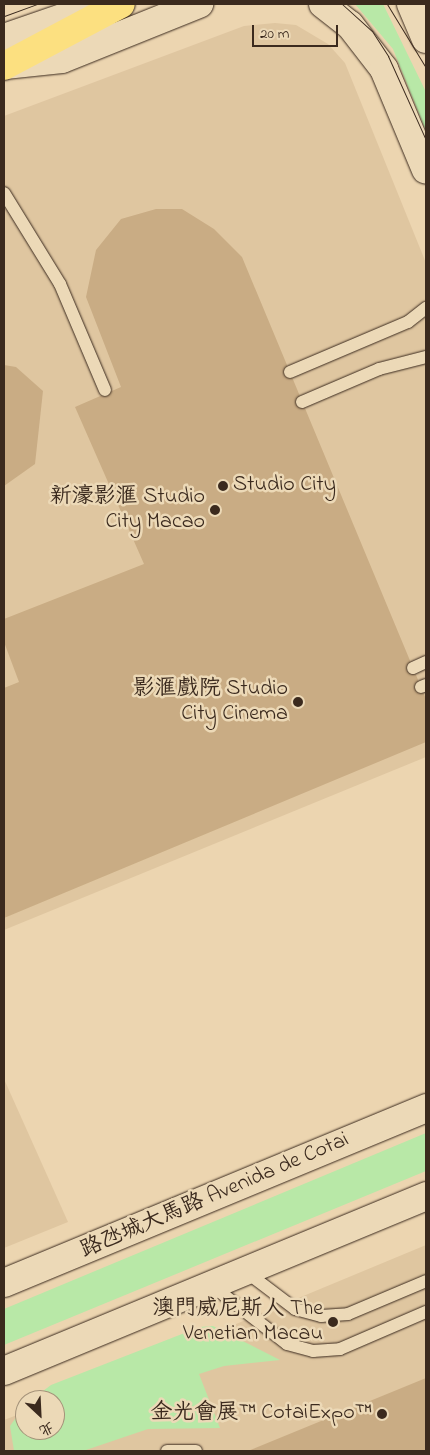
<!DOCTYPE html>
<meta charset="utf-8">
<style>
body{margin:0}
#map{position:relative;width:430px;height:1455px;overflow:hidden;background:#ecd5b0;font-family:"Indie Flower","LXGW WenKai TC",sans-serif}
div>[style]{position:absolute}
.built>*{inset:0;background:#dfc6a0}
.green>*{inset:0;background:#b8e8a7}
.building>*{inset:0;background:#c9ac84}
.roads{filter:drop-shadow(0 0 1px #3b2a1e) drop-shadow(0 0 1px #3b2a1e)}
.lane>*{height:12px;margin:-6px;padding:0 6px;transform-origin:6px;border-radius:6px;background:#ecd9b7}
.secondary>*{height:28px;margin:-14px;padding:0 14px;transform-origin:14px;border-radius:14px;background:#ecd9b7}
.primary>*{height:28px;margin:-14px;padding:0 14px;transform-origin:14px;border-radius:14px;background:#fce080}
.tram>*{height:1px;margin:-0.5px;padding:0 0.5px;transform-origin:0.5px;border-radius:0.5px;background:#3b2a1e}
.dots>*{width:14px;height:14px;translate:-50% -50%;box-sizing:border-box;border:2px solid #ecd9b7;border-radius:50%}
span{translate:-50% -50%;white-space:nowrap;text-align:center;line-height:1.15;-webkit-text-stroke:5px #ecd9b7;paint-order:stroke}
.poi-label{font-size:22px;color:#3b2a1e}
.left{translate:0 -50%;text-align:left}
.right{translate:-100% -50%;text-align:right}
.street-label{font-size:22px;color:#3b2a1e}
.frame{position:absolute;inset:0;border:5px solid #3b2a1e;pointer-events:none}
.north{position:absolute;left:15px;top:1390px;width:50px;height:50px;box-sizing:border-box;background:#ecd9b7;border:1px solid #a5937a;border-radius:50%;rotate:155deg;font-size:14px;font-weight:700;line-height:20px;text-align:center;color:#3b2a1e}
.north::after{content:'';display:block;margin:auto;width:18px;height:22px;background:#3b2a1e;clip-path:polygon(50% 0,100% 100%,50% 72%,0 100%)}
.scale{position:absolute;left:252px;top:25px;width:86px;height:22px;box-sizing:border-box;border:2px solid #3b2a1e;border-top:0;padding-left:6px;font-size:15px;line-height:18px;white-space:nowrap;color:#3b2a1e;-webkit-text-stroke:4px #ecd9b7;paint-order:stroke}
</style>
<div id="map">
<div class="built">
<div style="clip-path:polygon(275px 23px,296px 25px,328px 44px,345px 63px,426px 263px,426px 757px,4px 930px,4px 116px,244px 26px)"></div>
<div style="clip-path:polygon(4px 1079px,68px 1222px,4px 1248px)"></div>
<div style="clip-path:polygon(426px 1245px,426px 1451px,4px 1451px,4px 1420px,25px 1412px,25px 1430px,55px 1430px,53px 1400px)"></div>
</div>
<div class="green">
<div style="clip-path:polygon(355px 4px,383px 4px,426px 92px,426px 131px,393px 49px)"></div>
<div style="clip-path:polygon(426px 1133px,426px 1171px,4px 1345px,4px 1309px)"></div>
<div style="clip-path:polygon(213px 1326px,280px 1360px,224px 1366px,199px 1374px,220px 1428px,148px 1429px,83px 1451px,14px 1451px,10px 1426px,25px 1405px,25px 1430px,55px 1430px,55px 1400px,31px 1400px,51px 1385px,200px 1327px)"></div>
</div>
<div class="building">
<div style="clip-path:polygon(156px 209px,182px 209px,214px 229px,242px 257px,426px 699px,426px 742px,4px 918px,4px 688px,19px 682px,4px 642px,4px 619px,144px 564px,75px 407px,121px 387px,86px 297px,96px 250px,121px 219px)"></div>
<div style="clip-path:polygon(4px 365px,16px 367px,43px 391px,35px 464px,4px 486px)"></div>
<div style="clip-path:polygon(426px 1378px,426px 1451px,248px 1451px)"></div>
</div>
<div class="roads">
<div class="lane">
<div style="left:4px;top:193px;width:107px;rotate:58.4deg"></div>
<div style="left:60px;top:284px;width:115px;rotate:67deg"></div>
<div style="left:290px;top:372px;width:128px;rotate:-23deg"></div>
<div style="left:408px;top:322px;width:23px;rotate:-38deg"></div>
<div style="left:302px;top:402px;width:84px;rotate:-23.2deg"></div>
<div style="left:379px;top:369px;width:49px;rotate:-14.3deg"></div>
<div style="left:413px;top:668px;width:14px;rotate:-25deg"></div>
<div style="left:421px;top:687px;width:5px;rotate:-22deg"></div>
<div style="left:245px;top:1271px;width:63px;rotate:37.2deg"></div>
<div style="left:295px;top:1309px;width:27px;rotate:15deg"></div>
<div style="left:321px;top:1316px;width:27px;rotate:-4deg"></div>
<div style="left:348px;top:1314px;width:85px;rotate:-22.9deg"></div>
<div style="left:211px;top:1285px;width:96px;rotate:37.8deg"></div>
<div style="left:287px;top:1344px;width:27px;rotate:15deg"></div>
<div style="left:313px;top:1351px;width:27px;rotate:-4deg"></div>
<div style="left:340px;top:1349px;width:94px;rotate:-23.3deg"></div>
<div style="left:167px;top:1451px;width:29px"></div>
</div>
<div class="secondary">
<div style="left:323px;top:4px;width:34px;rotate:38deg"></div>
<div style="left:350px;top:25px;width:56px;rotate:52.3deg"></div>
<div style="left:384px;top:69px;width:109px;rotate:67.4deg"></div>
<div style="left:411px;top:4px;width:38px;rotate:67deg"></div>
<div style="left:4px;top:38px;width:76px;rotate:-19.1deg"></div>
<div style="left:76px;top:13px;width:27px;rotate:4deg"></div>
<div style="left:5px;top:65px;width:57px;rotate:-6deg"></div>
<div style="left:62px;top:59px;width:148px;rotate:-21.9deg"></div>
<div style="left:4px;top:1283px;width:457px;rotate:-22.5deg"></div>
<div style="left:4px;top:1371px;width:457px;rotate:-22.5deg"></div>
</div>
<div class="primary">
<div style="left:4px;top:66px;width:132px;rotate:-27.9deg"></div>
</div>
</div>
<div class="tram">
<div style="left:342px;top:4px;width:40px;rotate:42deg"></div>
<div style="left:372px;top:31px;width:30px;rotate:57deg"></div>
<div style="left:388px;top:56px;width:92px;rotate:65.7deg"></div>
<div style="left:387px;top:4px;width:75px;rotate:58.6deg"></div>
<div style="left:4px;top:16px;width:35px;rotate:-20deg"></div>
</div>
<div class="dots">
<div style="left:223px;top:486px;background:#3b2a1e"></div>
<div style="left:215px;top:510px;background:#3b2a1e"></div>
<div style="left:298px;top:702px;background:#3b2a1e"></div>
<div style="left:333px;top:1322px;background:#3b2a1e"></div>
<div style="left:382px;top:1414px;background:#3b2a1e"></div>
</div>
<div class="poi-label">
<span class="left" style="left:233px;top:486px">Studio City</span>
<span class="right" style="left:205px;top:510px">新濠影滙 Studio<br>City Macao</span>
<span class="right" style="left:288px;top:702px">影滙戲院 Studio<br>City Cinema</span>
<span class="right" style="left:323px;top:1322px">澳門威尼斯人 The<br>Venetian Macau</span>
<span class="right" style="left:372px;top:1414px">金光會展™ CotaiExpo™</span>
</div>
<div class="street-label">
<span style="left:215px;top:1196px;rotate:-23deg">路氹城大馬路 Avenida de Cotai</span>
</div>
<div class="frame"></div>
<div class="north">北</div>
<div class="scale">20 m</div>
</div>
